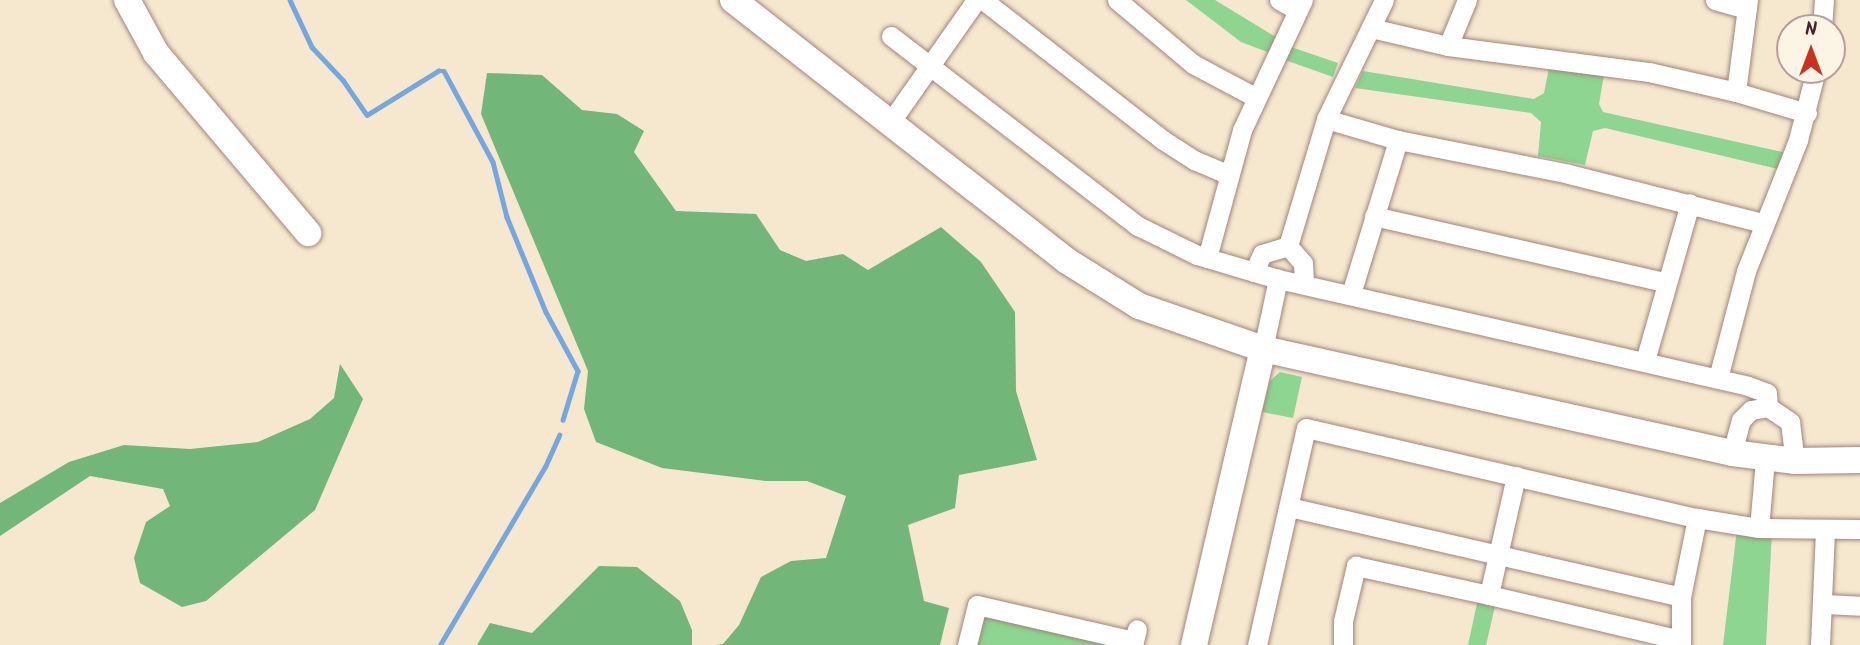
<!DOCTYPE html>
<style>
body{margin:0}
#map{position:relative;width:1860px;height:645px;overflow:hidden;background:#f5e8ce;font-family:Kalam,sans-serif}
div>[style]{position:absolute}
.green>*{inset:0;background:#8dd590}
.forest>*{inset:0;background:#72b67a}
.stream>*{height:4.5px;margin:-2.25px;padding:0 2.25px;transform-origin:2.25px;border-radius:2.25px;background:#76a6e0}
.roads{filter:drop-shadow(0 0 2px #a0847c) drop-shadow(0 0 2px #a0847c)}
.street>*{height:19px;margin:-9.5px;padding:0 9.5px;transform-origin:9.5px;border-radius:9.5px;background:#fff}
.secondary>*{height:26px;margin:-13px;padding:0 13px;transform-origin:13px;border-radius:13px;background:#fff}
span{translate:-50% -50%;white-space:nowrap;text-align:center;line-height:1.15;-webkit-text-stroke:5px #fcf5e5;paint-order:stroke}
.north{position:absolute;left:1776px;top:14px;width:70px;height:70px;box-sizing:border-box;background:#fcf5e5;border:2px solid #b59f9b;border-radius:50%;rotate:0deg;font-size:19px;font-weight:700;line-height:28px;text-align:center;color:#4a1f2b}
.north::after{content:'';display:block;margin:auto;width:24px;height:32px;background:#c8321e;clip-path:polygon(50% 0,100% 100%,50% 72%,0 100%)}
</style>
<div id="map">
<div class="green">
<div style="clip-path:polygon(1186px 0,1215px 0,1279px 39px,1273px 54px,1241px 42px)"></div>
<div style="clip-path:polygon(1291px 47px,1338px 63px,1333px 77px,1285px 60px)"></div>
<div style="clip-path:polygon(1549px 68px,1604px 74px,1599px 104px,1603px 112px,1787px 153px,1782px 170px,1605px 128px,1593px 131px,1585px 165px,1538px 156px,1541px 122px,1531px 113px,1355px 88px,1363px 71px,1534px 99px,1544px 93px)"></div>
<div style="clip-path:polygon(1280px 372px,1302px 377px,1293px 418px,1262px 412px,1270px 381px)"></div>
<div style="clip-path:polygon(1737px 529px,1772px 532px,1766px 645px,1723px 645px)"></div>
<div style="clip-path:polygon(1478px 599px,1496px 602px,1486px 645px,1468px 645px)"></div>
<div style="clip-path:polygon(992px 615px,1124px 645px,975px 645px,981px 620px)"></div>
</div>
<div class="forest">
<div style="clip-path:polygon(487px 73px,542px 75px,582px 110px,617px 114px,644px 131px,634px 152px,676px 211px,756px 214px,780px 250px,806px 261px,843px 254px,868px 270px,941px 227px,981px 262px,1015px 312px,1016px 391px,1037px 460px,959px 475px,955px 508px,908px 525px,924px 601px,949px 608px,940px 645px,715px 645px,723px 644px,739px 625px,761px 577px,791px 561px,826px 558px,846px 496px,807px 481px,765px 481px,662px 468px,596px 442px,584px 409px,588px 371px,481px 114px)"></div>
<div style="clip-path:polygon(340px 364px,363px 399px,315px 510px,206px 601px,182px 607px,140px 583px,134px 558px,146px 522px,170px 506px,163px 489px,90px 476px,0 536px,0 503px,69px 462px,124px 445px,190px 449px,258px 442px,310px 419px,334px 398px)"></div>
<div style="clip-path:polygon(599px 566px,637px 567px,680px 601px,692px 630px,692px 645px,477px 645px,490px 623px,532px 633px)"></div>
</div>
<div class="stream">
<div style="left:290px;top:0;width:52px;rotate:64.9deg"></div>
<div style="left:312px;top:47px;width:45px;rotate:46.8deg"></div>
<div style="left:343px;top:80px;width:42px;rotate:55.6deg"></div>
<div style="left:367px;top:115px;width:84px;rotate:-31.8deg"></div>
<div style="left:438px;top:71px;width:6px"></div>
<div style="left:444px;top:71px;width:103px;rotate:61.7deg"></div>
<div style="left:493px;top:162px;width:57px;rotate:75.7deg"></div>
<div style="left:507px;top:217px;width:103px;rotate:67.7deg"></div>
<div style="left:546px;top:312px;width:67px;rotate:61.5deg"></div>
<div style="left:578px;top:371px;width:51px;rotate:107deg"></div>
<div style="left:440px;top:645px;width:207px;rotate:-59.5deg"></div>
<div style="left:545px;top:467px;width:35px;rotate:-66deg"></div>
</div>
<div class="roads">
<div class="street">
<div style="left:983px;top:0;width:228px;rotate:37.9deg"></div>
<div style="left:1163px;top:140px;width:37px;rotate:33deg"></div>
<div style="left:1194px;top:160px;width:38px;rotate:23deg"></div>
<div style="left:1117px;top:0;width:99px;rotate:40.1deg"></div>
<div style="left:1193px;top:64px;width:70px;rotate:28deg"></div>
<div style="left:1279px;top:0;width:21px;rotate:29deg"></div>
<div style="left:1715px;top:0;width:33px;rotate:16deg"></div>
<div style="left:1371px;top:28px;width:79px;rotate:13.2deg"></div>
<div style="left:1448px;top:46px;width:50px;rotate:-67.6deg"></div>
<div style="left:1822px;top:28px;width:28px;rotate:-86deg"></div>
<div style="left:891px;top:36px;width:312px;rotate:37.6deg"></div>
<div style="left:1138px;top:226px;width:66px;rotate:26.2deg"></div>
<div style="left:1197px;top:255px;width:84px;rotate:16.5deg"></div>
<div style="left:1278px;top:279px;width:482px;rotate:12.8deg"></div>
<div style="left:1748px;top:386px;width:20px;rotate:20deg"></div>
<div style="left:1767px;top:393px;width:14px;rotate:86deg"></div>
<div style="left:1448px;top:46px;width:203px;rotate:7.4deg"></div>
<div style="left:1649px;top:72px;width:89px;rotate:12.9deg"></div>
<div style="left:1736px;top:92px;width:93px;rotate:-82.6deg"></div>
<div style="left:1736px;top:92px;width:74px;rotate:16.5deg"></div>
<div style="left:1326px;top:119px;width:75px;rotate:16.3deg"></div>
<div style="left:1398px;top:140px;width:174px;rotate:11.2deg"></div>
<div style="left:1569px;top:174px;width:199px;rotate:14.2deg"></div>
<div style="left:889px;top:124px;width:151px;rotate:-54.9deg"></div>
<div style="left:1374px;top:216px;width:297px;rotate:12.8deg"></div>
<div style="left:1288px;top:246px;width:133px;rotate:-73.3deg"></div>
<div style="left:1326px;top:119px;width:132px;rotate:-64deg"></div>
<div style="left:1207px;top:258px;width:133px;rotate:-74.7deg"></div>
<div style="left:1242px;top:130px;width:144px;rotate:-64.9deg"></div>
<div style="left:1254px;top:272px;width:20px;rotate:-66deg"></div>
<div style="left:1262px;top:254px;width:27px;rotate:-17deg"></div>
<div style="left:1288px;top:246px;width:23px;rotate:49deg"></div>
<div style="left:1303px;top:263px;width:21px;rotate:87deg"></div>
<div style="left:1351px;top:294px;width:161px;rotate:-73deg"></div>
<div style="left:1263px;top:349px;width:72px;rotate:-77.9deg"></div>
<div style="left:1645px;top:361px;width:164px;rotate:-74.1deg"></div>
<div style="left:1718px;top:378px;width:111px;rotate:-75.3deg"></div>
<div style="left:1746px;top:271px;width:141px;rotate:-68.3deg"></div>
<div style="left:1798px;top:140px;width:72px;rotate:-75.6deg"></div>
<div style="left:1732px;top:453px;width:34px;rotate:-75deg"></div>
<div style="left:1741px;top:420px;width:14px;rotate:-45deg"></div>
<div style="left:1751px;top:410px;width:17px;rotate:-10deg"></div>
<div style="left:1768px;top:407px;width:27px;rotate:34deg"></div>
<div style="left:1790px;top:422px;width:39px;rotate:83deg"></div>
<div style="left:1516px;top:476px;width:122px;rotate:102.8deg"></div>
<div style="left:1489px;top:595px;width:197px;rotate:13.2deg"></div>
<div style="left:1289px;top:507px;width:402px;rotate:12.9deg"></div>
<div style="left:1759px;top:528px;width:69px;rotate:-85deg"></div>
<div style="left:1825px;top:604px;width:35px;rotate:3deg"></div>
<div style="left:967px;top:645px;width:41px;rotate:-76deg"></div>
<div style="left:977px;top:605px;width:161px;rotate:12.9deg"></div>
<div style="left:1134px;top:641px;width:12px;rotate:-76deg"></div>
<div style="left:1257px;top:645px;width:222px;rotate:-77.3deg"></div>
<div style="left:1306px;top:428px;width:401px;rotate:13deg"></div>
<div style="left:1697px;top:518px;width:63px;rotate:9.2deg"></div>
<div style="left:1759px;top:528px;width:101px;rotate:0.6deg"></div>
<div style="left:1343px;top:645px;width:24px;rotate:-90deg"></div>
<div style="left:1343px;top:621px;width:57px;rotate:-76.7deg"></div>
<div style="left:1356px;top:566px;width:136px;rotate:12.3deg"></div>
<div style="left:1681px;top:645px;width:48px;rotate:-90deg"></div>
<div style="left:1681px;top:597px;width:81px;rotate:-78.6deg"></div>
<div style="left:1820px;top:645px;width:114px;rotate:-87.5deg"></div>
</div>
<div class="secondary">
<div style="left:127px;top:0;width:60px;rotate:61.3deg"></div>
<div style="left:156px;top:53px;width:236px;rotate:49.8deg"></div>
<div style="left:733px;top:0;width:424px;rotate:38deg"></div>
<div style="left:1067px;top:261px;width:85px;rotate:32deg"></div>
<div style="left:1139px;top:306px;width:131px;rotate:19.1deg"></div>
<div style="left:1194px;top:645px;width:304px;rotate:-76.9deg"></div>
<div style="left:1263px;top:349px;width:480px;rotate:12.5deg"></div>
<div style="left:1732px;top:453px;width:64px;rotate:7.2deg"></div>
<div style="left:1795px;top:461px;width:65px;rotate:-0.9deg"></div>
</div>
</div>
<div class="north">N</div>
</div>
